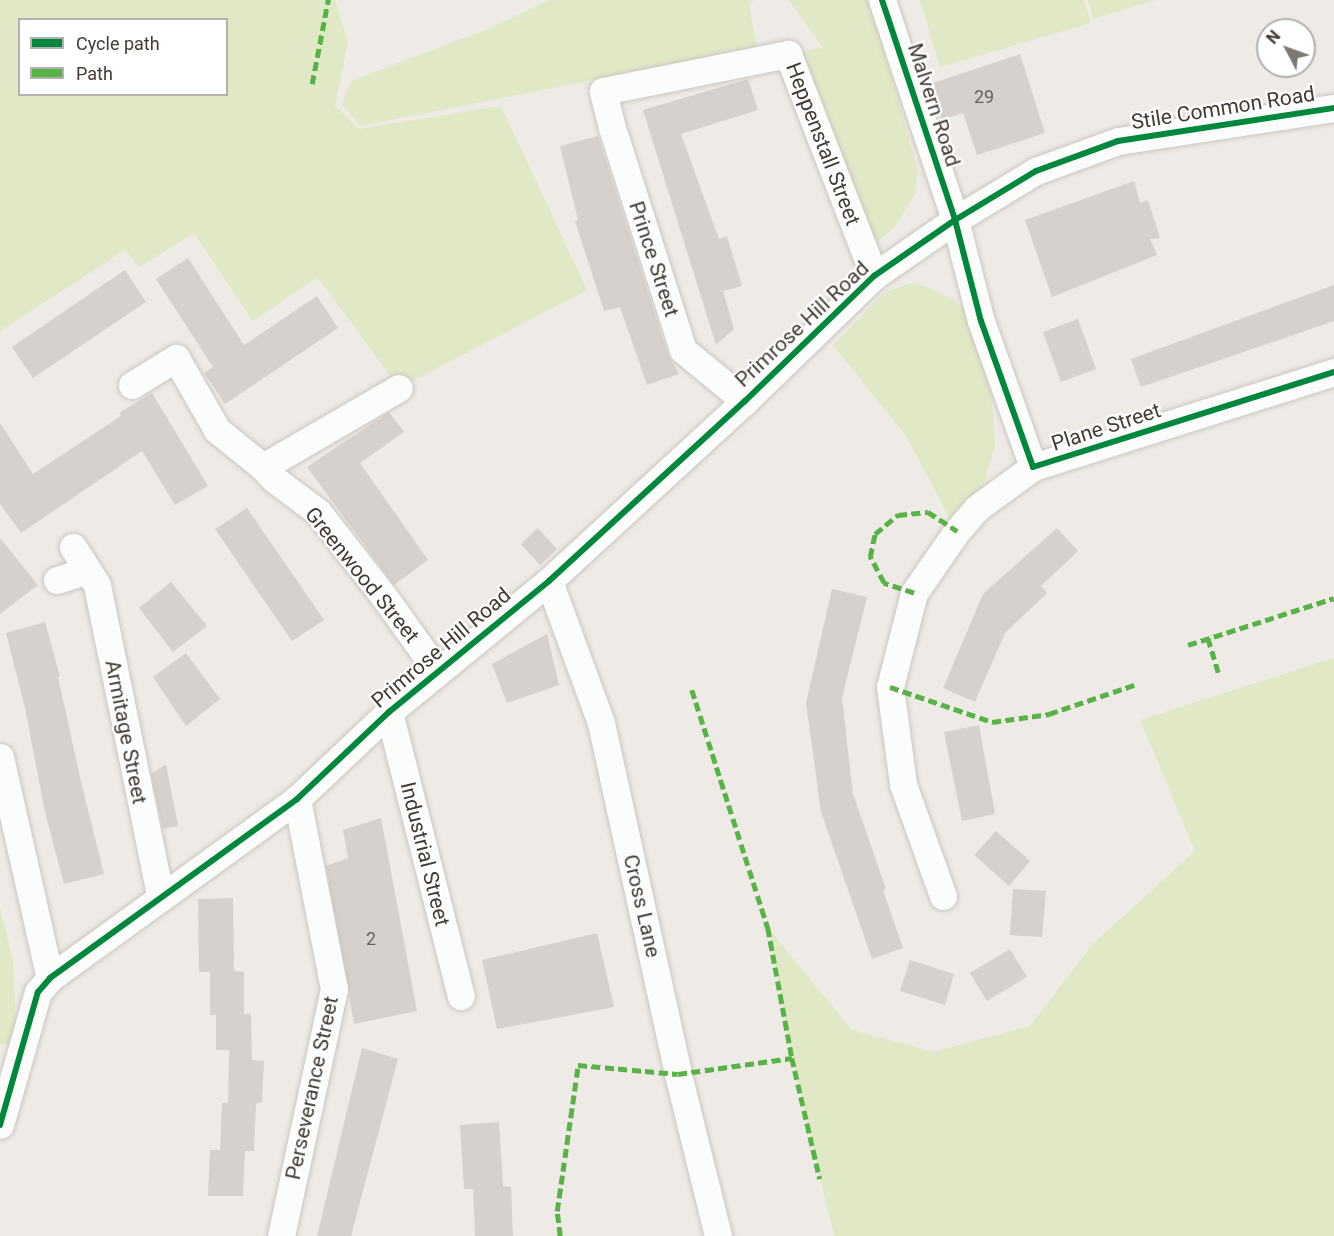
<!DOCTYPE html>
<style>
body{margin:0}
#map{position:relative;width:1334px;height:1236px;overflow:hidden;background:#eeeae6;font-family:Roboto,sans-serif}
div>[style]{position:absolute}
.green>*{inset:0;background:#e1e8c5}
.building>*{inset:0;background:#d6d1cd}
.roads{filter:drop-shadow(0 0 2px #cac6c2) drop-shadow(0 0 2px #cac6c2)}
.minor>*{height:27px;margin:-13.5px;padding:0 13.5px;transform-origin:13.5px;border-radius:13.5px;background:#fcfcfb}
.quiet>*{height:4.5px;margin-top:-2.25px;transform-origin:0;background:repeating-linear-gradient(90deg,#57b346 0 9px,transparent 0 13.5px)}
.cycleway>*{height:6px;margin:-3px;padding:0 3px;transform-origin:3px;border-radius:3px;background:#00873e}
span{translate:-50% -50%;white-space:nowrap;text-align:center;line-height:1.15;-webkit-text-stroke:4.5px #fff;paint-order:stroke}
.number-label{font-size:18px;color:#68615b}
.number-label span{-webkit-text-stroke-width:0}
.street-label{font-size:21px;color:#423a33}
.legend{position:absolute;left:18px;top:18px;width:210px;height:78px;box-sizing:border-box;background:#fff;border:2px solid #b3b0ad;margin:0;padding:8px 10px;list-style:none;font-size:18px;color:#423a33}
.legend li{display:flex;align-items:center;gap:12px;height:30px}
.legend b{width:30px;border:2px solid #b3b0ad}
.north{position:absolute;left:1256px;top:18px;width:60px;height:60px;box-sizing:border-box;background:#fff;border:2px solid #b3b0ad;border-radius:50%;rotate:311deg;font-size:16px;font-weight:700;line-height:24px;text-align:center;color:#423a33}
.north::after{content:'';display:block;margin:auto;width:21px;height:27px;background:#7e7872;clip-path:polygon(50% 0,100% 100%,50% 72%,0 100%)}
</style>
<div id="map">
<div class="green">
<div style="clip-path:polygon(evenodd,0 0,335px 0,348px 42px,335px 106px,359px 129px,501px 106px,587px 290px,399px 388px,318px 277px,253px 321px,194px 233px,139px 267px,125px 250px,0 331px,0 0,20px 20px,226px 20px,226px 94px,20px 94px,20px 20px)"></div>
<div style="clip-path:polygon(550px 0,755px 0,749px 3px,758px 56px,649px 69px,360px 126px,342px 104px,351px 81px,488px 29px)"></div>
<div style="clip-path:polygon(789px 0,867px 0,880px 34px,918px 171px,915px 194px,895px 226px,870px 249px,795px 52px,823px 48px)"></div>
<div style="clip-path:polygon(920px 0,1084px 0,1091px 23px,940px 67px)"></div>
<div style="clip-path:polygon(1088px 0,1156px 0,1093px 19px)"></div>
<div style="clip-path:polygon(914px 282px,953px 299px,987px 333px,995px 445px,977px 508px,957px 531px,906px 436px,833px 345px,886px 292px)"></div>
<div style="clip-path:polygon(1334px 658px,1334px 1236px,834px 1236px,792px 1058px,768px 928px,852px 1030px,934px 1052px,1030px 1026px,1092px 945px,1195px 851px,1140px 720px)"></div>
<div style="clip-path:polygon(0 907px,13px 961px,17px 1043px,0 1044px)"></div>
</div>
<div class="building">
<div style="clip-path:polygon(1020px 54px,1045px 133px,977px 155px,963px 113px,942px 120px,930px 84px)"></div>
<div style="clip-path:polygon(748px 79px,758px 110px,681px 134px,719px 239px,727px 236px,742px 286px,723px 291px,734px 329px,716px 345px,643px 110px)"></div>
<div style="clip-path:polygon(598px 136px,668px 355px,679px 374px,647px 385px,620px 307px,604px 311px,575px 221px,578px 220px,560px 146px)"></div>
<div style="clip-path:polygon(1134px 181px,1140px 203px,1148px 200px,1160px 238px,1150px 239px,1157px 255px,1052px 297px,1025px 220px)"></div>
<div style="clip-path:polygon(188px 258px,244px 345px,317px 296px,338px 328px,225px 404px,204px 373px,213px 367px,156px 279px)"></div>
<div style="clip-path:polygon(125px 270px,146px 302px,33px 378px,12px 347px)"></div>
<div style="clip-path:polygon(1334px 285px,1334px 321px,1141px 387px,1131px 359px)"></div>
<div style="clip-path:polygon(1078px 319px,1096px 369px,1061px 382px,1043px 332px)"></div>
<div style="clip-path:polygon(152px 393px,208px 486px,175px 505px,142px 451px,21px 533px,0 504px,0 423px,33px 474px,121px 416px,119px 413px)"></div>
<div style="clip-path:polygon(389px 412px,404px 432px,360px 463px,428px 560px,394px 585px,307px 467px)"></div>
<div style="clip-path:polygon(247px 508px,324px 620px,292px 641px,215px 529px)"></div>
<div style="clip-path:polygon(538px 528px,557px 549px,540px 565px,521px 544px)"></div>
<div style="clip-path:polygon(1057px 528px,1078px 551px,1041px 586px,1047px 593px,1005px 633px,975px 702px,943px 688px,983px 594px)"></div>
<div style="clip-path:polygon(0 538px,38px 585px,0 614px)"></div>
<div style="clip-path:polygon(171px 582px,207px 626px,173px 652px,139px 608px)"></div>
<div style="clip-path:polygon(832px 589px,867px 597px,842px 698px,853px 794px,886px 889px,883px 890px,903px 948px,872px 959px,821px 812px,806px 703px)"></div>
<div style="clip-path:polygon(45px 622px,60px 677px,58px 677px,82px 786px,104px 874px,64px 884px,45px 812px,25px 708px,6px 633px)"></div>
<div style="clip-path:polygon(547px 634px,559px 685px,507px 703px,492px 664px)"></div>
<div style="clip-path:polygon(186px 653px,220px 699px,186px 726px,153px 677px)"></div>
<div style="clip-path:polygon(979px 725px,995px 814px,962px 821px,944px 732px)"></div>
<div style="clip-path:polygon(166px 764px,178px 826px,163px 829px,151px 774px)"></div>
<div style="clip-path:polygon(381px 818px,417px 1011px,354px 1024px,326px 866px,348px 858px,343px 830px)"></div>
<div style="clip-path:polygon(996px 831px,1030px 861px,1009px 886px,974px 855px)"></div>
<div style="clip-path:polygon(1013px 889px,1046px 891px,1042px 937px,1010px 935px)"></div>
<div style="clip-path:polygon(233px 898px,234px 971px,244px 972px,244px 1014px,251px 1014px,252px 1060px,264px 1061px,262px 1102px,256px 1104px,254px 1151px,245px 1151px,243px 1196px,208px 1196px,210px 1150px,220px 1150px,222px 1103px,228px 1103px,229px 1050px,216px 1050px,216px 1015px,210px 1015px,210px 972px,199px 972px,198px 899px)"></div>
<div style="clip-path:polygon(597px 933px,614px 1007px,497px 1029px,482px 960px)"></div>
<div style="clip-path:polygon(1010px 949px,1027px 977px,987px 1001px,970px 973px)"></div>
<div style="clip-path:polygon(910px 960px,954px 974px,945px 1005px,900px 991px)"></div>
<div style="clip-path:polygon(362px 1048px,398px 1059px,351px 1236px,317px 1236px)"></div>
<div style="clip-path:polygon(499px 1122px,503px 1186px,511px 1187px,513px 1236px,475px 1236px,473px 1189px,464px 1189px,460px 1125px)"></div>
</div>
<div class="roads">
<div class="minor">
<div style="left:882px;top:0;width:232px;rotate:71.6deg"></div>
<div style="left:955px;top:220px;width:104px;rotate:75.6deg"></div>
<div style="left:981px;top:321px;width:155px;rotate:70.4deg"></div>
<div style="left:1033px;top:467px;width:316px;rotate:-17.5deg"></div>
<div style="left:132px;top:385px;width:52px;rotate:-31.5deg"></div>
<div style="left:176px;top:358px;width:83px;rotate:60.3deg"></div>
<div style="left:217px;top:430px;width:59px;rotate:38.8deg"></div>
<div style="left:263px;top:467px;width:16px;rotate:47deg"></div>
<div style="left:274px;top:479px;width:55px;rotate:36.9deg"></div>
<div style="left:318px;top:512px;width:109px;rotate:52.1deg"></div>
<div style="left:385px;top:598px;width:91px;rotate:54.4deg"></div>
<div style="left:745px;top:401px;width:80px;rotate:-140.6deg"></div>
<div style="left:683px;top:350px;width:233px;rotate:-107.7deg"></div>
<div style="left:612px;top:128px;width:38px;rotate:-104deg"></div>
<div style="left:603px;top:91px;width:189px;rotate:-11.3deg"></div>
<div style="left:788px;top:54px;width:238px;rotate:68.8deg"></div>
<div style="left:263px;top:467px;width:157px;rotate:-30.2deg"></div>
<div style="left:73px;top:547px;width:45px;rotate:57.7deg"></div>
<div style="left:97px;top:585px;width:317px;rotate:78.5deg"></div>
<div style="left:57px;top:580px;width:32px;rotate:-18deg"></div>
<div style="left:549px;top:581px;width:151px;rotate:69.9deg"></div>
<div style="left:601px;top:723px;width:359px;rotate:77.6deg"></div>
<div style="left:678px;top:1074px;width:167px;rotate:76.1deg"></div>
<div style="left:389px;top:712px;width:293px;rotate:75.8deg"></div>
<div style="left:0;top:757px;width:227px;rotate:77.3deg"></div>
<div style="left:943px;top:896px;width:119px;rotate:-109.7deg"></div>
<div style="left:903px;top:784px;width:98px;rotate:-97.6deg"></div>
<div style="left:890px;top:687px;width:97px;rotate:-75.7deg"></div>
<div style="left:914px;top:593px;width:75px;rotate:-55.3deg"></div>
<div style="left:957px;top:531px;width:30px;rotate:-49deg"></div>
<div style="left:977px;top:508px;width:69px;rotate:-36.2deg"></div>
<div style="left:0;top:1125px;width:138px;rotate:-74.1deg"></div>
<div style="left:38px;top:992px;width:18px;rotate:-49deg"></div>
<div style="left:50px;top:978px;width:305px;rotate:-35.9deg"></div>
<div style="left:297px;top:799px;width:127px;rotate:-43.4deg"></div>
<div style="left:389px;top:712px;width:207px;rotate:-39.3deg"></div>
<div style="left:549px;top:581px;width:266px;rotate:-42.6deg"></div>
<div style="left:745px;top:401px;width:180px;rotate:-44.1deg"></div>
<div style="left:874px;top:276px;width:98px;rotate:-34.7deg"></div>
<div style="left:955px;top:220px;width:95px;rotate:-31.2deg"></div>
<div style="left:1036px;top:171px;width:87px;rotate:-20.1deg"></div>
<div style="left:1118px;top:141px;width:219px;rotate:-8.7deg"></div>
<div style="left:281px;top:1236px;width:253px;rotate:-77.9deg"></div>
<div style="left:334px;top:989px;width:194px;rotate:-101deg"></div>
</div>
</div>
<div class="quiet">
<div style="left:312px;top:84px;width:86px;rotate:-79.2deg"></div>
<div style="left:914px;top:593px;width:32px;rotate:-162deg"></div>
<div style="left:884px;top:583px;width:30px;rotate:-118deg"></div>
<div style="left:870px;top:557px;width:24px;rotate:-78deg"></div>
<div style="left:875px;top:534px;width:30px;rotate:-40deg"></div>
<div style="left:898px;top:515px;width:30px;rotate:-6deg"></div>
<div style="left:928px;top:512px;width:35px;rotate:33deg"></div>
<div style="left:1208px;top:638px;width:39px;rotate:73deg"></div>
<div style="left:1188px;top:645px;width:153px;rotate:-17.8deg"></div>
<div style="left:890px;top:687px;width:108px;rotate:18.9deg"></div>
<div style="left:992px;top:722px;width:58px;rotate:-8deg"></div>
<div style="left:1049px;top:714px;width:90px;rotate:-18.8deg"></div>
<div style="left:692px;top:690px;width:250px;rotate:72.3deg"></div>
<div style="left:768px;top:928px;width:132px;rotate:79.5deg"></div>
<div style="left:560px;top:1236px;width:25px;rotate:-97deg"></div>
<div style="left:557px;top:1211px;width:148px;rotate:-81.8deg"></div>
<div style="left:578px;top:1065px;width:100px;rotate:5.1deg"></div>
<div style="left:678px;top:1074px;width:115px;rotate:-8deg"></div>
<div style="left:792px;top:1058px;width:124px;rotate:77deg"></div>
</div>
<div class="cycleway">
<div style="left:882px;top:0;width:232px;rotate:71.6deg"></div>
<div style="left:955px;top:220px;width:104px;rotate:75.6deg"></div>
<div style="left:981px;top:321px;width:155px;rotate:70.4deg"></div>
<div style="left:1033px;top:467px;width:316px;rotate:-17.5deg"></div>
<div style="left:0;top:1125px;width:138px;rotate:-74.1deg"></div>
<div style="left:38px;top:992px;width:18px;rotate:-49deg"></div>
<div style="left:50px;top:978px;width:305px;rotate:-35.9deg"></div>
<div style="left:297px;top:799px;width:127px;rotate:-43.4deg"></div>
<div style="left:389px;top:712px;width:207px;rotate:-39.3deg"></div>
<div style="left:549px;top:581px;width:266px;rotate:-42.6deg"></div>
<div style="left:745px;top:401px;width:180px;rotate:-44.1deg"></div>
<div style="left:874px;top:276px;width:98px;rotate:-34.7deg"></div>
<div style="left:955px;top:220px;width:95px;rotate:-31.2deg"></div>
<div style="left:1036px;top:171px;width:87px;rotate:-20.1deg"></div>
<div style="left:1118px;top:141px;width:219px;rotate:-8.7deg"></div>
</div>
<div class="number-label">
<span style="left:984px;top:97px">29</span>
<span style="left:371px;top:939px">2</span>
</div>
<div class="street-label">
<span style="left:934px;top:105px;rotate:72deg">Malvern Road</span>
<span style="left:1223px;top:108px;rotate:-9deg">Stile Common Road</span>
<span style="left:823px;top:144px;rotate:69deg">Heppenstall Street</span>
<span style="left:654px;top:259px;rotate:72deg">Prince Street</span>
<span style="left:802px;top:324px;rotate:-43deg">Primrose Hill Road</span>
<span style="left:1106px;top:427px;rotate:-18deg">Plane Street</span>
<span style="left:362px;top:575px;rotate:51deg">Greenwood Street</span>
<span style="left:441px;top:648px;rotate:-40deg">Primrose Hill Road</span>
<span style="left:126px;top:732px;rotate:79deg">Armitage Street</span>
<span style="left:425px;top:854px;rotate:76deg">Industrial Street</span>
<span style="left:642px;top:906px;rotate:77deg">Cross Lane</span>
<span style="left:312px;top:1088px;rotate:-78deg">Perseverance Street</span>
</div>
<ul class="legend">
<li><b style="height:8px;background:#00873e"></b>Cycle path</li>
<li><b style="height:8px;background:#57b346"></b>Path</li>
</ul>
<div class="north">N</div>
</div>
